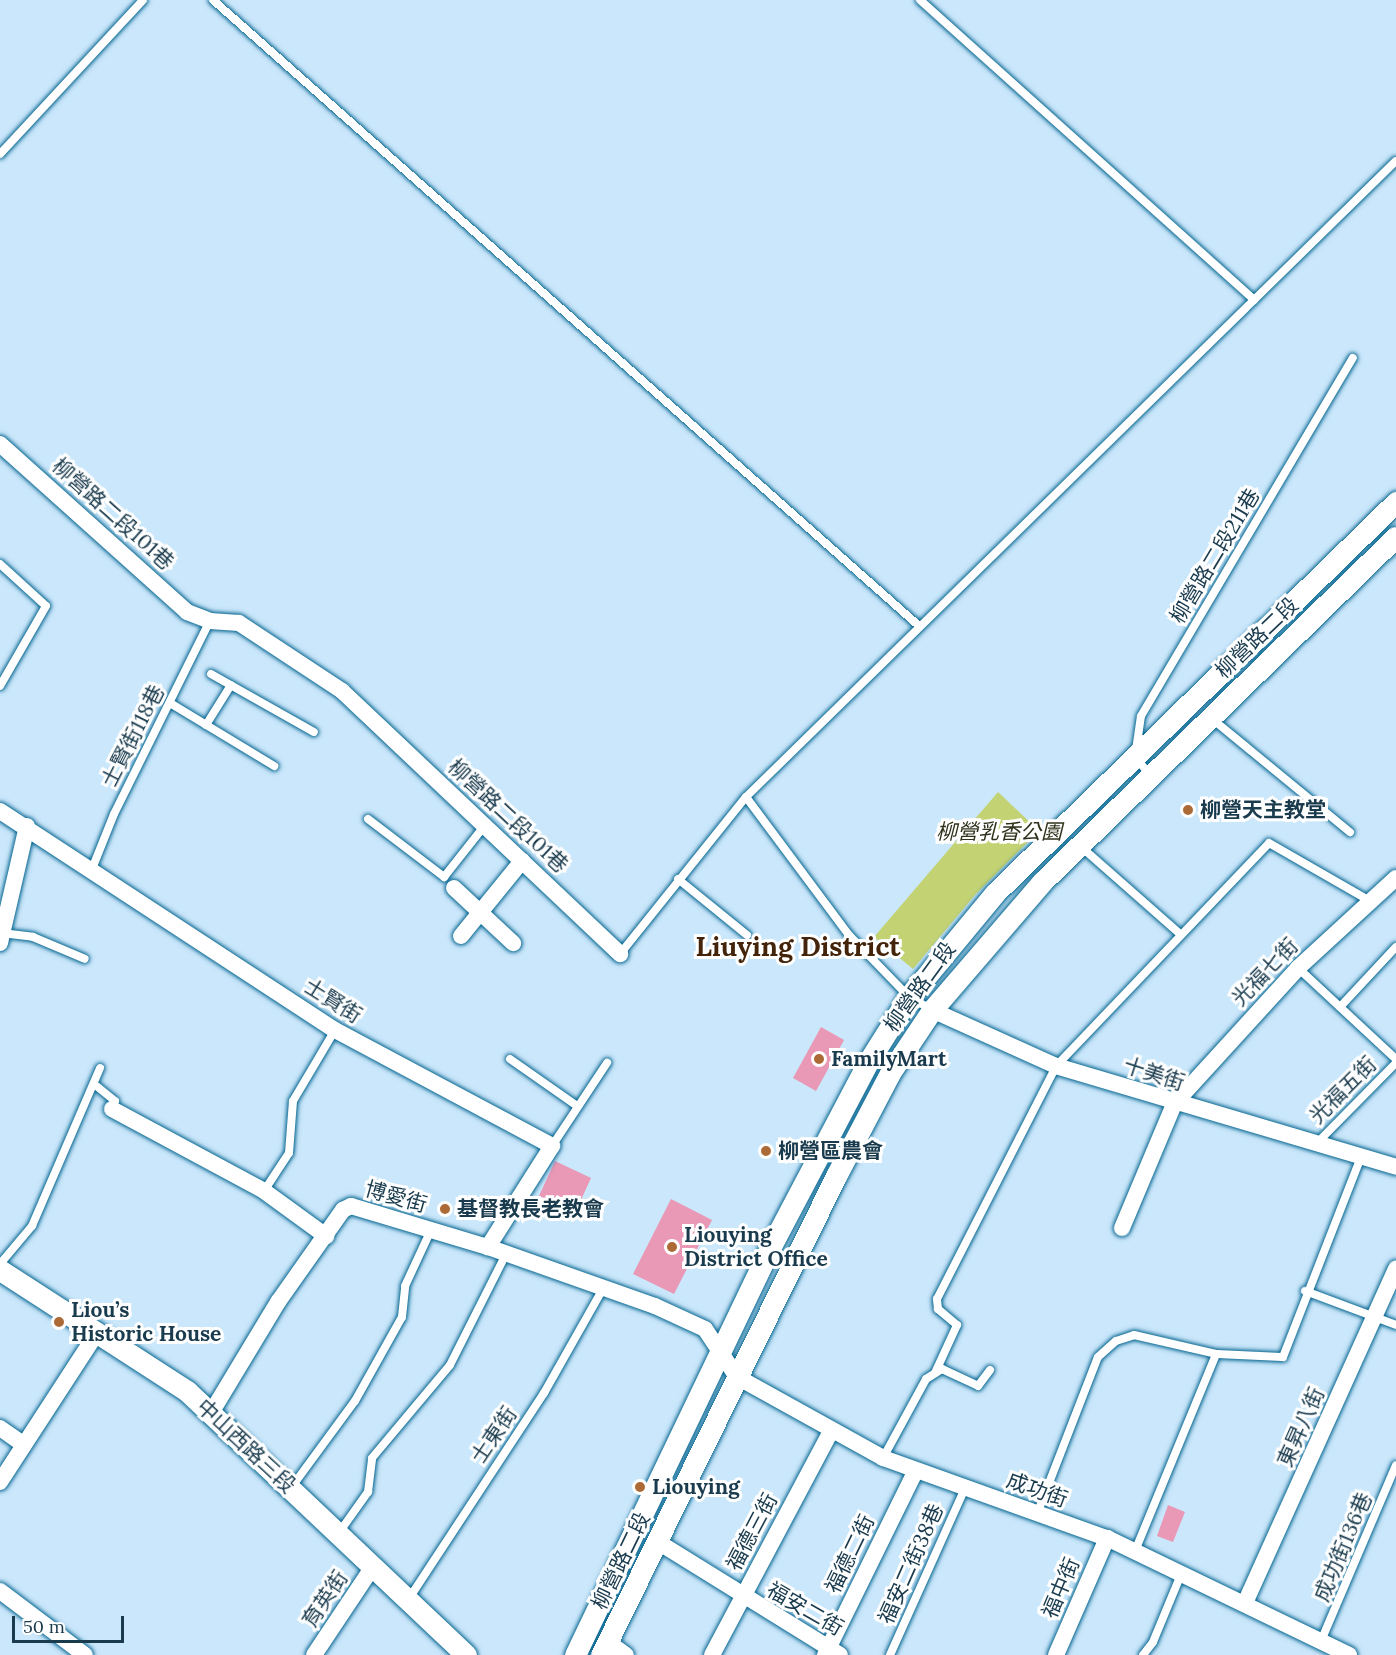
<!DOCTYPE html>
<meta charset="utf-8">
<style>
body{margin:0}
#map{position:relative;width:1396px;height:1655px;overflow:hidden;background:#cae7fb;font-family:Lora,"Noto Sans TC",serif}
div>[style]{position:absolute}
.green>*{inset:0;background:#c3d374}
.building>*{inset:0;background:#e998b5}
.roads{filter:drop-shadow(0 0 2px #056590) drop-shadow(0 0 2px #056590)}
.service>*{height:8px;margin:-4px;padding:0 4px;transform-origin:4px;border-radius:4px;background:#fff}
.minor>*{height:16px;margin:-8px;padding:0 8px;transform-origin:8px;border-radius:8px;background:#fff}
.tertiary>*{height:21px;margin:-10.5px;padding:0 10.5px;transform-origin:10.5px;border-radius:10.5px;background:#fff}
.dots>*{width:16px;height:16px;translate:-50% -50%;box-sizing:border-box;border:3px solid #fff;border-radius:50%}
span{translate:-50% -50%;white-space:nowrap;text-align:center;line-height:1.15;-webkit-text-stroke:6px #fff;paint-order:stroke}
.street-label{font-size:21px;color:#1a3b4e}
.poi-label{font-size:21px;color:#1a3b4e;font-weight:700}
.left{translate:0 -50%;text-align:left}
.park-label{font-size:21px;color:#2e321b;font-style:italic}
.district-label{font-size:27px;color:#43240b;font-weight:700}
.scale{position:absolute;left:12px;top:1616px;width:112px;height:27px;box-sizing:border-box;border:3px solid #1a3b4e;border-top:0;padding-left:8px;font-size:18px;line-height:21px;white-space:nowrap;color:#1a3b4e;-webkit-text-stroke:4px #fff;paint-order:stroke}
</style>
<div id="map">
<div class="green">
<div style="clip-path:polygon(998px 792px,1039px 831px,975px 895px,913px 969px,874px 937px)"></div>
</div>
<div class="building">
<div style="clip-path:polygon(821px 1027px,844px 1040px,816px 1091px,793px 1078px)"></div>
<div style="clip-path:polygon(555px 1161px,591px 1178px,575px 1213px,539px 1196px)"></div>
<div style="clip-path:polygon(671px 1199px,712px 1220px,674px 1294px,633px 1274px)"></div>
<div style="clip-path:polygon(1168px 1505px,1185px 1512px,1173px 1542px,1157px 1536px)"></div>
</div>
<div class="roads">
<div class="service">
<div style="left:213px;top:0;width:944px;rotate:41.56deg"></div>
<div style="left:920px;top:0;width:449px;rotate:41.9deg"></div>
<div style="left:0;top:154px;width:210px;rotate:-47.1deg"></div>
<div style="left:0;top:564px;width:62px;rotate:42.4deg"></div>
<div style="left:46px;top:606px;width:92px;rotate:119.9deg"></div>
<div style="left:211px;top:674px;width:118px;rotate:29.4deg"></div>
<div style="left:170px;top:703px;width:122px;rotate:31.2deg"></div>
<div style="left:1211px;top:718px;width:180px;rotate:39.4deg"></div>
<div style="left:206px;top:725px;width:47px;rotate:-58deg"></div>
<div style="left:1151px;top:776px;width:25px;rotate:-130deg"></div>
<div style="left:1135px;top:757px;width:41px;rotate:-81.7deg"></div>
<div style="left:1141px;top:716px;width:416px;rotate:-59.4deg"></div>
<div style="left:746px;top:797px;width:909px;rotate:-44.38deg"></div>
<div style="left:368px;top:819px;width:96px;rotate:37.3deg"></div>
<div style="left:444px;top:877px;width:66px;rotate:-51.7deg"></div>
<div style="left:1080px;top:846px;width:133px;rotate:41.3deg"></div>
<div style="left:92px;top:869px;width:59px;rotate:-68.2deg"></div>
<div style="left:114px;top:814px;width:216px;rotate:-63.6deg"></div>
<div style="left:678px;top:879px;width:89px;rotate:39.1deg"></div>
<div style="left:2px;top:933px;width:31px;rotate:7deg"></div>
<div style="left:33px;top:937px;width:56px;rotate:22.9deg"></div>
<div style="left:620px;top:954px;width:201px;rotate:-51.3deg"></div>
<div style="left:746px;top:797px;width:172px;rotate:53.3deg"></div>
<div style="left:849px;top:935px;width:86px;rotate:45.9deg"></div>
<div style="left:909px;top:997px;width:26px;rotate:29deg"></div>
<div style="left:1298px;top:968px;width:134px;rotate:42.9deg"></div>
<div style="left:1340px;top:1007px;width:82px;rotate:-47deg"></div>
<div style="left:510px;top:1059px;width:82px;rotate:35deg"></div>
<div style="left:94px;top:1084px;width:27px;rotate:39deg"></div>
<div style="left:115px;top:1101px;width:9px;rotate:111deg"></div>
<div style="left:1317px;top:1143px;width:112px;rotate:-45.4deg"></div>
<div style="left:552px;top:1146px;width:100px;rotate:-56.5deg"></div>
<div style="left:264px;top:1191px;width:45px;rotate:-56.7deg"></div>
<div style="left:289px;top:1153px;width:52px;rotate:-85.6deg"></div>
<div style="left:293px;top:1101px;width:82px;rotate:-59.4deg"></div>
<div style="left:0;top:1264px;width:50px;rotate:-49.9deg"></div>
<div style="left:32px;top:1226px;width:172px;rotate:-66.7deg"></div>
<div style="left:1305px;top:1291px;width:97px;rotate:20.5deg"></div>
<div style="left:935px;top:1373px;width:53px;rotate:-65.4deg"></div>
<div style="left:957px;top:1325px;width:25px;rotate:-140deg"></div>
<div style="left:938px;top:1309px;width:10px;rotate:-96deg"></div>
<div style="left:937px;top:1299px;width:262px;rotate:-62.9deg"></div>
<div style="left:1056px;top:1066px;width:308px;rotate:-46.3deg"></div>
<div style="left:1269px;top:843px;width:116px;rotate:29.9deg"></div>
<div style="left:883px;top:1458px;width:90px;rotate:-61.4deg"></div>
<div style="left:926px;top:1379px;width:19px;rotate:-32deg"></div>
<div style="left:942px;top:1369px;width:40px;rotate:25deg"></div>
<div style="left:978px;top:1386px;width:20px;rotate:-53deg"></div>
<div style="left:291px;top:1488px;width:108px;rotate:-53.7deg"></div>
<div style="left:355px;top:1401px;width:96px;rotate:-60.8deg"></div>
<div style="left:402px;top:1317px;width:31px;rotate:-84deg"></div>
<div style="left:405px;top:1286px;width:62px;rotate:-65.1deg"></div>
<div style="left:1037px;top:1514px;width:168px;rotate:-68.8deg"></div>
<div style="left:1098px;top:1357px;width:24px;rotate:-42deg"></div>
<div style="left:1116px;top:1341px;width:19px;rotate:-18deg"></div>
<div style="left:1134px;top:1335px;width:84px;rotate:13deg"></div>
<div style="left:338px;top:1534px;width:52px;rotate:-54.5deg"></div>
<div style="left:368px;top:1492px;width:34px;rotate:-83deg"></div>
<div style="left:372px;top:1458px;width:121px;rotate:-50deg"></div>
<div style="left:450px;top:1365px;width:124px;rotate:-63.2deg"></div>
<div style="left:1135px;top:1551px;width:213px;rotate:-67.6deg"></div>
<div style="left:1216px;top:1354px;width:67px;rotate:2.6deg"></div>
<div style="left:1283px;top:1357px;width:215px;rotate:-68.7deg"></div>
<div style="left:408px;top:1600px;width:248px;rotate:-56.7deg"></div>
<div style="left:544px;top:1393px;width:122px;rotate:-60.5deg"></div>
<div style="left:1321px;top:1641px;width:191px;rotate:-66.9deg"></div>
<div style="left:890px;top:1655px;width:183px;rotate:-65.8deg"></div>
<div style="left:1143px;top:1655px;width:16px;rotate:-52deg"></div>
<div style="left:1153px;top:1642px;width:76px;rotate:-67.5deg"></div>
</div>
<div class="minor">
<div style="left:0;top:444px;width:251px;rotate:41.9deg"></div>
<div style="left:187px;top:612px;width:25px;rotate:21deg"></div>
<div style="left:210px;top:621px;width:29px;rotate:4deg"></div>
<div style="left:239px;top:623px;width:123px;rotate:33.4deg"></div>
<div style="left:342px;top:691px;width:383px;rotate:43.4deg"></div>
<div style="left:0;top:811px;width:400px;rotate:33.2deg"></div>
<div style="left:335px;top:1030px;width:246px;rotate:28.1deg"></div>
<div style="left:552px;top:1146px;width:120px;rotate:122.4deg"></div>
<div style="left:454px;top:888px;width:81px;rotate:43deg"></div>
<div style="left:461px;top:936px;width:97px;rotate:-50.9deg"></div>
<div style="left:0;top:943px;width:120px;rotate:-77deg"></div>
<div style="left:932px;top:1010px;width:136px;rotate:24.3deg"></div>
<div style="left:1056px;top:1066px;width:355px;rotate:16.5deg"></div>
<div style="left:112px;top:1109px;width:173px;rotate:28.3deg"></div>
<div style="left:264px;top:1191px;width:77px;rotate:36deg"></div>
<div style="left:1122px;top:1228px;width:134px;rotate:-67.2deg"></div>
<div style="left:1174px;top:1104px;width:184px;rotate:-47.6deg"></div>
<div style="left:1298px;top:968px;width:133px;rotate:-42.6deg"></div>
<div style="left:211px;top:1413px;width:130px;rotate:-58.9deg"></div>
<div style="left:278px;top:1302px;width:113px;rotate:-54.8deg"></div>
<div style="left:343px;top:1210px;width:9px;rotate:-27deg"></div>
<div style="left:351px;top:1206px;width:143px;rotate:16.7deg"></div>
<div style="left:488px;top:1247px;width:177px;rotate:19.5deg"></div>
<div style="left:655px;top:1306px;width:55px;rotate:24.7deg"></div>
<div style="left:705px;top:1329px;width:58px;rotate:56.3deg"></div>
<div style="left:737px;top:1377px;width:167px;rotate:29deg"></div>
<div style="left:883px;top:1458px;width:238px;rotate:19.7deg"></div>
<div style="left:1107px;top:1538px;width:269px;rotate:25.8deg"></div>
<div style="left:0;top:1428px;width:29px;rotate:35deg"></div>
<div style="left:0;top:1482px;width:180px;rotate:-57deg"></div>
<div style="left:658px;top:1542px;width:214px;rotate:31.8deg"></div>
<div style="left:0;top:1591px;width:106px;rotate:37deg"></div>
<div style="left:1245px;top:1603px;width:367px;rotate:-65.7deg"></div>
<div style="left:608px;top:1642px;width:22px;rotate:36deg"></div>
<div style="left:314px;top:1655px;width:105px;rotate:-56.3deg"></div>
<div style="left:712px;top:1655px;width:254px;rotate:-62deg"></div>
<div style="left:825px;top:1655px;width:204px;rotate:-63.8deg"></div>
<div style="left:1056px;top:1655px;width:128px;rotate:-66.4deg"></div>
</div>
<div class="tertiary">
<div style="left:0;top:1270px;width:223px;rotate:32.9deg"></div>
<div style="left:187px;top:1391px;width:384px;rotate:43.4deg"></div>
<div style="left:575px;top:1655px;width:451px;rotate:-64.4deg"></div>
<div style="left:770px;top:1248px;width:210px;rotate:-62.2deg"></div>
<div style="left:868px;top:1062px;width:77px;rotate:-57.8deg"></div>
<div style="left:909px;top:997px;width:136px;rotate:-50.4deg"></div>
<div style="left:996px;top:892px;width:559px;rotate:-44.27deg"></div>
<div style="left:601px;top:1655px;width:534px;rotate:-63.87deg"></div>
<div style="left:836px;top:1176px;width:116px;rotate:-62.3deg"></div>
<div style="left:890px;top:1073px;width:76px;rotate:-56.3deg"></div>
<div style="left:932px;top:1010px;width:169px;rotate:-49.3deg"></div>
<div style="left:1042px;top:882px;width:494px;rotate:-44.3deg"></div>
</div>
</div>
<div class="dots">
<div style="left:1188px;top:810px;background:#ac6a36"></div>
<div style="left:819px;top:1059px;background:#ac6a36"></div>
<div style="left:766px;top:1151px;background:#ac6a36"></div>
<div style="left:445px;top:1209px;background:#ac6a36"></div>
<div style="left:672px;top:1247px;background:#ac6a36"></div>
<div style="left:59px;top:1322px;background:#ac6a36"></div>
<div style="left:640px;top:1487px;background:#ac6a36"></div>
</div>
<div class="street-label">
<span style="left:113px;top:514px;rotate:42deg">柳營路二段101巷</span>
<span style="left:1215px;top:556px;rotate:-59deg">柳營路二段211巷</span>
<span style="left:1257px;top:638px;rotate:-44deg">柳營路二段</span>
<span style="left:133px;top:736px;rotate:-63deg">士賢街118巷</span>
<span style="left:508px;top:816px;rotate:43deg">柳營路二段101巷</span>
<span style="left:1265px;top:972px;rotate:-46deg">光福七街</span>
<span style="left:920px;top:987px;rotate:-54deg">柳營路二段</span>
<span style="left:333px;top:1001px;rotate:32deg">士賢街</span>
<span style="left:1154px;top:1074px;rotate:18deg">十美街</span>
<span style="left:1343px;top:1090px;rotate:-45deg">光福五街</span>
<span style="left:396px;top:1197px;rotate:16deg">博愛街</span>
<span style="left:1301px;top:1427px;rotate:-66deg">東昇八街</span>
<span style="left:494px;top:1435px;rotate:-56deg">士東街</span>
<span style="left:246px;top:1446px;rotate:43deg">中山西路三段</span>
<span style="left:1037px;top:1490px;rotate:20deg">成功街</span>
<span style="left:752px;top:1532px;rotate:-62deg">福德三街</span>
<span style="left:1343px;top:1547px;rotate:-67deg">成功街136巷</span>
<span style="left:850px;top:1554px;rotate:-64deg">福德二街</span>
<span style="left:621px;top:1561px;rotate:-64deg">柳營路二段</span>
<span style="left:911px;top:1564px;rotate:-66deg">福安二街38巷</span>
<span style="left:1061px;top:1588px;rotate:-67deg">福中街</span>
<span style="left:325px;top:1599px;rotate:-56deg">育英街</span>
<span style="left:805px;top:1609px;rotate:30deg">福安二街</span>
</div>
<div class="poi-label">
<span class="left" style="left:1200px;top:810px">柳營天主教堂</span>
<span class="left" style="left:831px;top:1059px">FamilyMart</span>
<span class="left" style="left:778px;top:1151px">柳營區農會</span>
<span class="left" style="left:457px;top:1209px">基督教長老教會</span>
<span class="left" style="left:684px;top:1247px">Liouying<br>District Office</span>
<span class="left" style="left:71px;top:1322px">Liou’s<br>Historic House</span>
<span class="left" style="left:652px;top:1487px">Liouying</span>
</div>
<div class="park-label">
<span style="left:999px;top:832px">柳營乳香公園</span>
</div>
<div class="district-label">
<span style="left:798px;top:947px">Liuying District</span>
</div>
<div class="scale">50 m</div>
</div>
